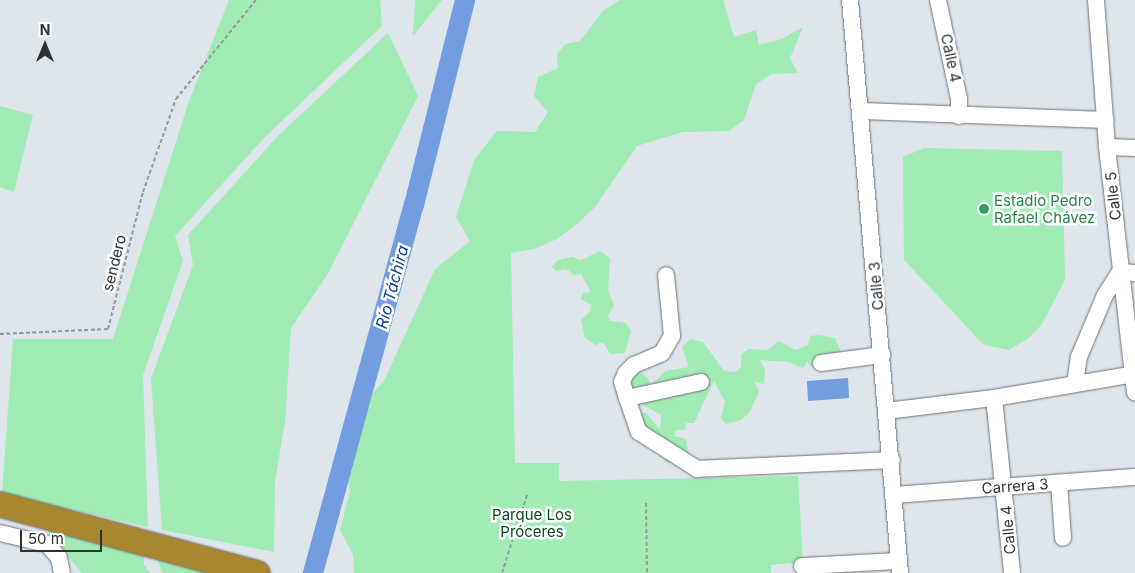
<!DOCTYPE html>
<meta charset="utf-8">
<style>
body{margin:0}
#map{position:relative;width:1135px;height:573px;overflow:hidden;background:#dee5eb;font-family:Inter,sans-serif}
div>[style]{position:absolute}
.green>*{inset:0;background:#a1ebb5}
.water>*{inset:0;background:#729de0}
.river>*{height:20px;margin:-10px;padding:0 10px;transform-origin:10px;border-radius:10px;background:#729de0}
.path>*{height:2px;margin-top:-1px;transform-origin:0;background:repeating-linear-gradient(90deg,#969b9f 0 4px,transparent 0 6.5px)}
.roads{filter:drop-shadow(0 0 1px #6d7379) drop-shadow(0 0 1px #6d7379)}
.minor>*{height:16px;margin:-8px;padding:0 8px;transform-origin:8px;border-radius:8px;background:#fff}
.highway>*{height:25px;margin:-12.5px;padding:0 12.5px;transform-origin:12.5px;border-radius:12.5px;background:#a88730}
.dots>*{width:14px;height:14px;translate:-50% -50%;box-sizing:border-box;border:2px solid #fff;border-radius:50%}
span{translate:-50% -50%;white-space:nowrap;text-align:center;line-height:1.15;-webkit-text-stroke:5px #fff;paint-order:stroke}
.street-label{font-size:15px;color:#2f3234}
.leisure-label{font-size:15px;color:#27864d}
.left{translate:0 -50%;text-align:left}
.park-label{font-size:15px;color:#0e4825}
.water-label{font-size:16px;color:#073c89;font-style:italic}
.north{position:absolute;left:20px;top:20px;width:50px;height:50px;-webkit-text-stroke:4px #fff;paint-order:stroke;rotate:0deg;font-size:14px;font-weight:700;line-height:20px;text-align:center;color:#2f3234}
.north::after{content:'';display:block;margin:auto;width:18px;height:22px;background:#2f3234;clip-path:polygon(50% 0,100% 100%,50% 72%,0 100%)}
.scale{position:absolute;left:20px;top:530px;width:82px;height:22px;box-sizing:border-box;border:2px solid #2f3234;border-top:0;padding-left:6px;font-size:15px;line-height:18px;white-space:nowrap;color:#2f3234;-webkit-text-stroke:4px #fff;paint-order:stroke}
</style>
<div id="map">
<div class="green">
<div style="clip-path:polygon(229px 0,380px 0,382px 26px,263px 139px,175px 236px,183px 261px,143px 375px,148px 527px,2px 494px,13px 339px,113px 339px,189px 101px)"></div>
<div style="clip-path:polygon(415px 0,442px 0,413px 36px)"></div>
<div style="clip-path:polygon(620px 0,723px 0,734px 37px,756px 30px,759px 45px,782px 39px,803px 27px,790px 58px,798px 73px,772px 74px,756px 84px,744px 120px,729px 131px,683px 132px,637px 146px,595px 207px,578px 223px,557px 239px,534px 249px,511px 253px,515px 463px,559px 463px,559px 481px,798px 476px,803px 562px,771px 565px,771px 573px,354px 573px,353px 555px,340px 530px,350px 492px,342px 448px,350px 420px,385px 379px,435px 269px,470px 241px,456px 217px,474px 160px,497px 131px,535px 132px,548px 112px,534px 96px,538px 77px,558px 68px,557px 55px,565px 44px,580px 41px,603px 11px)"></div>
<div style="clip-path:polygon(388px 33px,418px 96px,329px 272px,291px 328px,285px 422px,275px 481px,274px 552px,162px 530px,151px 379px,193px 265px,188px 235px,278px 136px)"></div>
<div style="clip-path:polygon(0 106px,33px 115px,14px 192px,0 187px)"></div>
<div style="clip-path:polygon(924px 148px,1062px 151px,1065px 280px,1042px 324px,1029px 338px,1009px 350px,984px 345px,904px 260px,903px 157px)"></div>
<div style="clip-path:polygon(600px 251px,610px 258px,608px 291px,614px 305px,608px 316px,610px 321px,626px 323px,631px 331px,625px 353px,610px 354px,603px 342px,596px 345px,585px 338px,581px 320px,590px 311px,591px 305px,581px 299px,583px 293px,591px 292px,581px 274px,575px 275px,566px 269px,556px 271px,552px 267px,558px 260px,572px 257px,581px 260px)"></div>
<div style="clip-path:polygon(819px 335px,835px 338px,842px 354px,817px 367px,811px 367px,807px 361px,803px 368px,789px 362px,760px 360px,765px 371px,764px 384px,755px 382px,759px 392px,749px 413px,741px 420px,726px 424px,721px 418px,725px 402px,714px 381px,694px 423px,686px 423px,685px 430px,676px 430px,674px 436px,686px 439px,689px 458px,675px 464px,665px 462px,655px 436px,657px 433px,641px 429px,640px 413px,646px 413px,660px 429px,661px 415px,643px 405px,628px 384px,636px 369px,647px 377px,651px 385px,666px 371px,689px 367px,682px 347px,690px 339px,703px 342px,724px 371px,735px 372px,741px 367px,741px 355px,748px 349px,768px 350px,779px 341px,795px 350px,808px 345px,810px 336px)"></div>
<div style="clip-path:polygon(45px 528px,144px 554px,144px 565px,150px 573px,82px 573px)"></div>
<div style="clip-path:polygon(153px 548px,242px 573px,163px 573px)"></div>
</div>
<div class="water">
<div style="clip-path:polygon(848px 378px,849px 398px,808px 401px,807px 381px)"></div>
</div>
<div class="river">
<div style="left:313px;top:573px;width:382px;rotate:-74.7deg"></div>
<div style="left:414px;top:205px;width:211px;rotate:-76deg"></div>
</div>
<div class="path">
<div style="left:0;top:334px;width:108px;rotate:-2.7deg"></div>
<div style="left:108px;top:329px;width:141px;rotate:-75.7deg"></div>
<div style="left:143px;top:192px;width:99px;rotate:-70.5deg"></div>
<div style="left:176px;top:99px;width:127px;rotate:-51.1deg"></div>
<div style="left:646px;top:503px;width:70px;rotate:89.2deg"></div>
<div style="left:502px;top:573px;width:82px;rotate:-72.2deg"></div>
</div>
<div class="roads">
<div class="minor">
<div style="left:850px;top:0;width:575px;rotate:85.01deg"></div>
<div style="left:938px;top:0;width:101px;rotate:78deg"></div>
<div style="left:959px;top:99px;width:17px;rotate:90deg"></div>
<div style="left:1096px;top:0;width:147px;rotate:85.7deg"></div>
<div style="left:1107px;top:147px;width:247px;rotate:83.5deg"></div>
<div style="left:862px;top:111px;width:244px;rotate:2.1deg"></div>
<div style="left:1107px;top:147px;width:28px;rotate:2deg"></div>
<div style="left:821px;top:363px;width:62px;rotate:-7.5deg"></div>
<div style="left:701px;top:382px;width:76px;rotate:167.8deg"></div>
<div style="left:627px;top:398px;width:36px;rotate:71deg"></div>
<div style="left:639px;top:432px;width:69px;rotate:32.5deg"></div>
<div style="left:697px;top:469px;width:195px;rotate:-2.6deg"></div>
<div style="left:1075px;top:384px;width:27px;rotate:-82deg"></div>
<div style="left:1079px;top:357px;width:67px;rotate:-67.2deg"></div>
<div style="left:1105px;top:295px;width:27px;rotate:-57deg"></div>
<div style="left:1120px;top:272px;width:15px;rotate:4deg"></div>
<div style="left:627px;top:398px;width:17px;rotate:-107deg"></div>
<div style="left:622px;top:382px;width:10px;rotate:-66deg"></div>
<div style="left:626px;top:373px;width:11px;rotate:-45deg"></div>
<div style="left:634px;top:365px;width:30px;rotate:-23deg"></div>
<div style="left:662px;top:353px;width:20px;rotate:-60deg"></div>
<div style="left:672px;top:336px;width:61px;rotate:-95.6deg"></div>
<div style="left:994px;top:398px;width:176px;rotate:84.1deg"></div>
<div style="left:886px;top:411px;width:109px;rotate:-6.9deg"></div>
<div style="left:994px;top:398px;width:142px;rotate:-9.7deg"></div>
<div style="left:1059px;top:483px;width:55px;rotate:85.8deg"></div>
<div style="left:895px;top:495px;width:241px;rotate:-4.3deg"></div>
<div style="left:0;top:533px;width:48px;rotate:13.2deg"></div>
<div style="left:47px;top:544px;width:18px;rotate:49deg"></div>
<div style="left:59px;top:558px;width:15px;rotate:79deg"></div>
<div style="left:802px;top:566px;width:97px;rotate:-3deg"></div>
</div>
<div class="highway">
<div style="left:0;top:504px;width:266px;rotate:15deg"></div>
</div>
</div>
<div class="dots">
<div style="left:984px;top:209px;background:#2e9e5b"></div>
</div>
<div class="street-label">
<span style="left:951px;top:58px;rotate:78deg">Calle 4</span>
<span style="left:1113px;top:196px;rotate:-96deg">Calle 5</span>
<span style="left:114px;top:263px;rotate:-76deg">sendero</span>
<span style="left:876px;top:286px;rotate:-95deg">Calle 3</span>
<span style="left:1015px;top:486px;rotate:-4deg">Carrera 3</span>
<span style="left:1008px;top:530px;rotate:-95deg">Calle 4</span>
</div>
<div class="leisure-label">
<span class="left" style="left:994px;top:209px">Estadio Pedro<br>Rafael Chávez</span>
</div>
<div class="park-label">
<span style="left:532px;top:523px">Parque Los<br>Próceres</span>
</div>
<div class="water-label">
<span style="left:392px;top:287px;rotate:-75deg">Río Táchira</span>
</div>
<div class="north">N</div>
<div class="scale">50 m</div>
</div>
